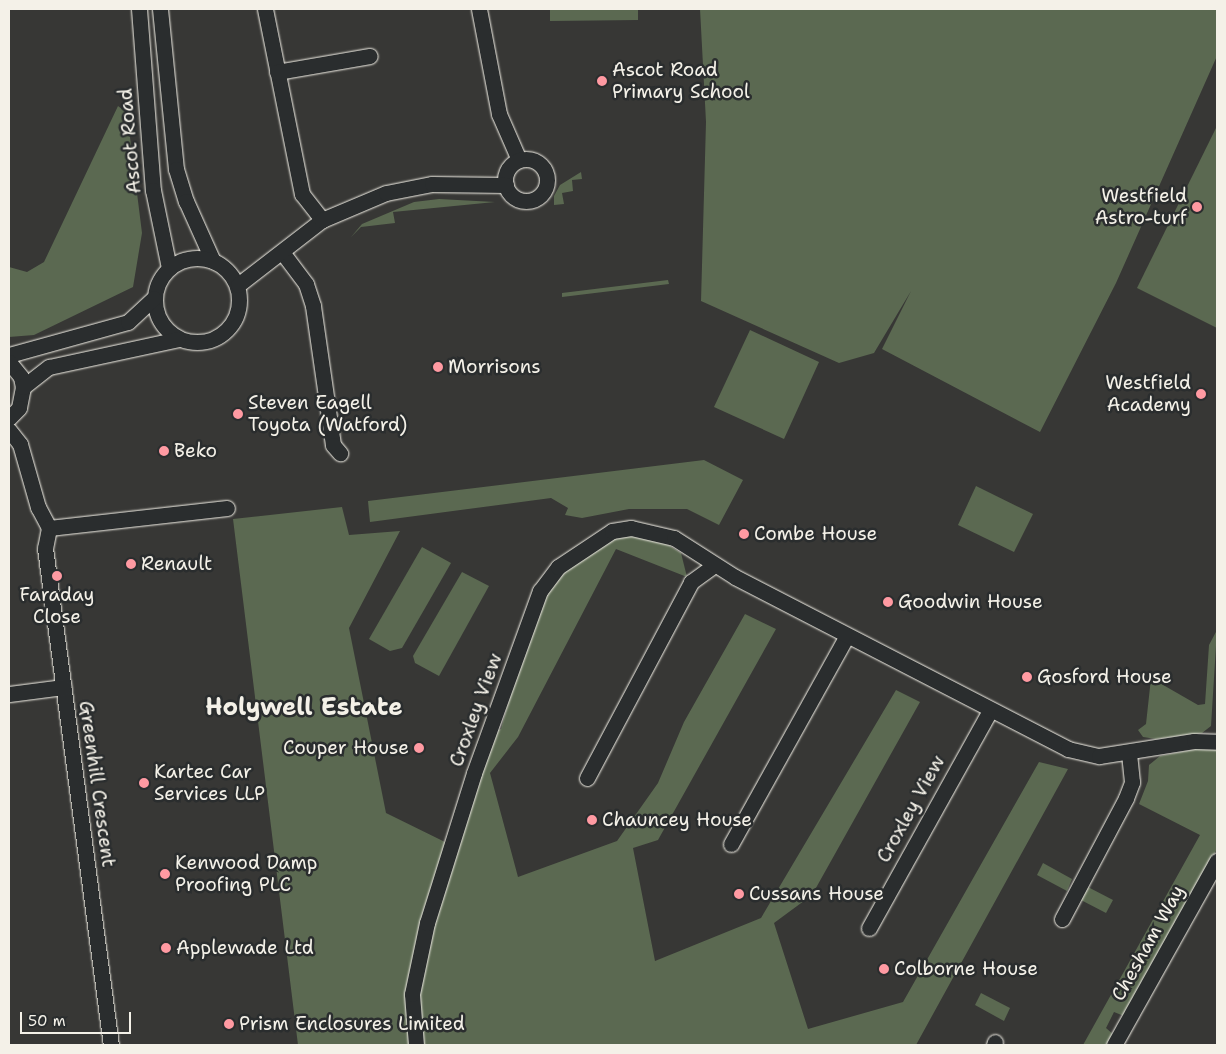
<!DOCTYPE html>
<style>
body{margin:0}
#map{position:relative;width:1226px;height:1054px;overflow:hidden;background:#373735;font-family:"Shantell Sans",sans-serif}
div>[style]{position:absolute}
.green>*{inset:0;background:#5b6951}
.roads{filter:drop-shadow(0 0 1px #f4f1e8) drop-shadow(0 0 1px #f4f1e8)}
.minor>*{height:15px;margin:-7.5px;padding:0 7.5px;transform-origin:7.5px;border-radius:7.5px;background:#2a2d2e}
.minor>.ring{margin:-7.5px;padding:0;box-sizing:content-box;background:none;border:15px solid #2a2d2e;border-radius:50%}
.dots>*{width:14px;height:14px;translate:-50% -50%;box-sizing:border-box;border:2px solid #2a2d2e;border-radius:50%}
span{translate:-50% -50%;white-space:nowrap;text-align:center;line-height:1.15;-webkit-text-stroke:5px #2a2d2e;paint-order:stroke}
.poi-label{font-size:19px;color:#f4f1e8}
.left{translate:0 -50%;text-align:left}
.right{translate:-100% -50%;text-align:right}
.street-label{font-size:19px;color:#f4f1e8}
.district-label{font-size:24px;color:#f4f1e8;font-weight:700}
.frame{position:absolute;inset:0;border:10px solid #f4f1e8;pointer-events:none}
.scale{position:absolute;left:20px;top:1012px;width:111px;height:22px;box-sizing:border-box;border:2px solid #f4f1e8;border-top:0;padding-left:6px;font-size:15px;line-height:18px;white-space:nowrap;color:#f4f1e8;-webkit-text-stroke:4px #2a2d2e;paint-order:stroke}
</style>
<div id="map">
<div class="green">
<div style="clip-path:polygon(550px 9px,638px 9px,638px 20px,550px 21px)"></div>
<div style="clip-path:polygon(700px 9px,1217px 9px,1217px 56px,1116px 283px,1040px 432px,882px 349px,911px 291px,874px 353px,839px 363px,701px 301px,706px 122px)"></div>
<div style="clip-path:polygon(118px 106px,127px 113px,142px 233px,133px 287px,34px 335px,9px 337px,9px 267px,27px 272px,44px 262px)"></div>
<div style="clip-path:polygon(1217px 126px,1217px 328px,1137px 288px)"></div>
<div style="clip-path:polygon(581px 172px,582px 179px,572px 180px,573px 191px,562px 193px,564px 204px,554px 205px,554px 196px,560px 185px)"></div>
<div style="clip-path:polygon(439px 199px,495px 202px,393px 212px,395px 223px,361px 227px,351px 237px,362px 224px,414px 202px)"></div>
<div style="clip-path:polygon(668px 280px,669px 284px,562px 297px,562px 293px)"></div>
<div style="clip-path:polygon(750px 330px,819px 362px,784px 439px,714px 407px)"></div>
<div style="clip-path:polygon(704px 460px,743px 480px,719px 525px,687px 509px,629px 509px,582px 518px,565px 515px,568px 508px,551px 498px,370px 522px,368px 501px)"></div>
<div style="clip-path:polygon(976px 486px,1033px 514px,1014px 552px,958px 525px)"></div>
<div style="clip-path:polygon(342px 507px,349px 535px,400px 531px,349px 628px,386px 813px,445px 842px,480px 736px,501px 729px,518px 667px,548px 593px,566px 570px,603px 542px,630px 534px,665px 543px,681px 553px,687px 577px,616px 549px,518px 737px,490px 773px,518px 877px,617px 841px,658px 783px,684px 722px,745px 614px,776px 629px,658px 840px,633px 848px,655px 961px,761px 918px,896px 690px,920px 702px,812px 895px,774px 923px,808px 1029px,903px 1002px,1039px 762px,1068px 769px,916px 1045px,298px 1045px,233px 519px)"></div>
<div style="clip-path:polygon(422px 547px,451px 563px,402px 648px,390px 651px,369px 639px)"></div>
<div style="clip-path:polygon(462px 572px,489px 586px,439px 676px,415px 663px,413px 656px)"></div>
<div style="clip-path:polygon(1217px 630px,1211px 726px,1202px 733px,1156px 739px,1143px 737px,1138px 730px,1146px 724px,1151px 678px,1198px 705px,1205px 704px,1209px 645px)"></div>
<div style="clip-path:polygon(1201px 748px,1217px 749px,1217px 849px,1124px 1016px,1114px 1012px,1106px 1028px,1114px 1035px,1109px 1045px,1083px 1045px,1200px 835px,1139px 804px,1148px 781px,1149px 765px,1160px 756px)"></div>
<div style="clip-path:polygon(1043px 863px,1072px 879px,1067px 891px,1037px 875px)"></div>
<div style="clip-path:polygon(1086px 886px,1113px 900px,1106px 913px,1079px 899px)"></div>
<div style="clip-path:polygon(981px 993px,1010px 1008px,1004px 1021px,975px 1005px)"></div>
</div>
<div class="roads">
<div class="minor">
<div style="left:139px;top:9px;width:182px;rotate:85.6deg"></div>
<div style="left:153px;top:190px;width:80px;rotate:78.4deg"></div>
<div style="left:160px;top:9px;width:161px;rotate:84.3deg"></div>
<div style="left:176px;top:169px;width:34px;rotate:73deg"></div>
<div style="left:186px;top:201px;width:66px;rotate:65.8deg"></div>
<div style="left:265px;top:9px;width:189px;rotate:78.7deg"></div>
<div style="left:302px;top:194px;width:33px;rotate:52deg"></div>
<div style="left:479px;top:9px;width:107px;rotate:79.2deg"></div>
<div style="left:499px;top:114px;width:50px;rotate:66.5deg"></div>
<div style="left:277px;top:72px;width:94px;rotate:-9.8deg"></div>
<div class="ring" style="left:505px;top:159px;width:27px;height:27px"></div>
<div style="left:282px;top:252px;width:40px;rotate:53deg"></div>
<div style="left:306px;top:284px;width:23px;rotate:72deg"></div>
<div style="left:313px;top:306px;width:140px;rotate:81.8deg"></div>
<div style="left:333px;top:445px;width:11px;rotate:49deg"></div>
<div class="ring" style="left:155px;top:258px;width:69px;height:69px"></div>
<div style="left:238px;top:285px;width:106px;rotate:-37.7deg"></div>
<div style="left:322px;top:220px;width:69px;rotate:-22.9deg"></div>
<div style="left:386px;top:193px;width:47px;rotate:-11.1deg"></div>
<div style="left:432px;top:184px;width:74px;rotate:0.8deg"></div>
<div style="left:9px;top:355px;width:123px;rotate:-15.5deg"></div>
<div style="left:128px;top:322px;width:35px;rotate:-43deg"></div>
<div style="left:9px;top:362px;width:19px;rotate:51deg"></div>
<div style="left:21px;top:377px;width:10px;rotate:79deg"></div>
<div style="left:23px;top:387px;width:21px;rotate:101deg"></div>
<div style="left:19px;top:408px;width:14px;rotate:135deg"></div>
<div style="left:23px;top:387px;width:33px;rotate:-38deg"></div>
<div style="left:49px;top:367px;width:132px;rotate:-12.2deg"></div>
<div style="left:9px;top:430px;width:18px;rotate:52deg"></div>
<div style="left:20px;top:444px;width:66px;rotate:74.1deg"></div>
<div style="left:38px;top:507px;width:24px;rotate:62deg"></div>
<div style="left:49px;top:528px;width:20px;rotate:101deg"></div>
<div style="left:45px;top:548px;width:501px;rotate:82.44deg"></div>
<div style="left:49px;top:528px;width:179px;rotate:-6.4deg"></div>
<div style="left:9px;top:694px;width:55px;rotate:-7.3deg"></div>
<div style="left:587px;top:778px;width:222px;rotate:-62deg"></div>
<div style="left:691px;top:582px;width:29px;rotate:-36deg"></div>
<div style="left:731px;top:844px;width:238px;rotate:-60.9deg"></div>
<div style="left:1062px;top:919px;width:137px;rotate:-62.1deg"></div>
<div style="left:1126px;top:798px;width:17px;rotate:-69deg"></div>
<div style="left:1132px;top:782px;width:29px;rotate:-96deg"></div>
<div style="left:869px;top:928px;width:248px;rotate:-60.9deg"></div>
<div style="left:416px;top:1045px;width:51px;rotate:-94.5deg"></div>
<div style="left:412px;top:994px;width:73px;rotate:-78.1deg"></div>
<div style="left:427px;top:923px;width:157px;rotate:-72.6deg"></div>
<div style="left:474px;top:773px;width:194px;rotate:-70.1deg"></div>
<div style="left:540px;top:591px;width:30px;rotate:-53deg"></div>
<div style="left:558px;top:567px;width:65px;rotate:-33.7deg"></div>
<div style="left:612px;top:531px;width:19px;rotate:-9deg"></div>
<div style="left:631px;top:528px;width:44px;rotate:13.1deg"></div>
<div style="left:674px;top:538px;width:72px;rotate:32.6deg"></div>
<div style="left:735px;top:577px;width:375px;rotate:27.3deg"></div>
<div style="left:1068px;top:749px;width:32px;rotate:13deg"></div>
<div style="left:1099px;top:756px;width:96px;rotate:-9deg"></div>
<div style="left:1194px;top:741px;width:23px;rotate:2deg"></div>
<div style="left:994px;top:1045px;width:3px;rotate:-72deg"></div>
<div style="left:1114px;top:1045px;width:211px;rotate:-60.8deg"></div>
</div>
</div>
<div class="dots">
<div style="left:602px;top:81px;background:#ff9aa2"></div>
<div style="left:1197px;top:207px;background:#ff9aa2"></div>
<div style="left:438px;top:367px;background:#ff9aa2"></div>
<div style="left:1201px;top:394px;background:#ff9aa2"></div>
<div style="left:238px;top:414px;background:#ff9aa2"></div>
<div style="left:164px;top:451px;background:#ff9aa2"></div>
<div style="left:744px;top:534px;background:#ff9aa2"></div>
<div style="left:131px;top:564px;background:#ff9aa2"></div>
<div style="left:57px;top:576px;background:#ff9aa2"></div>
<div style="left:888px;top:602px;background:#ff9aa2"></div>
<div style="left:1027px;top:677px;background:#ff9aa2"></div>
<div style="left:419px;top:748px;background:#ff9aa2"></div>
<div style="left:144px;top:783px;background:#ff9aa2"></div>
<div style="left:592px;top:820px;background:#ff9aa2"></div>
<div style="left:165px;top:874px;background:#ff9aa2"></div>
<div style="left:739px;top:894px;background:#ff9aa2"></div>
<div style="left:166px;top:948px;background:#ff9aa2"></div>
<div style="left:884px;top:969px;background:#ff9aa2"></div>
<div style="left:229px;top:1024px;background:#ff9aa2"></div>
</div>
<div class="poi-label">
<span class="left" style="left:612px;top:81px">Ascot Road<br>Primary School</span>
<span class="right" style="left:1187px;top:207px">Westfield<br>Astro-turf</span>
<span class="left" style="left:448px;top:367px">Morrisons</span>
<span class="right" style="left:1191px;top:394px">Westfield<br>Academy</span>
<span class="left" style="left:248px;top:414px">Steven Eagell<br>Toyota (Watford)</span>
<span class="left" style="left:174px;top:451px">Beko</span>
<span class="left" style="left:754px;top:534px">Combe House</span>
<span class="left" style="left:141px;top:564px">Renault</span>
<span style="left:57px;top:606px">Faraday<br>Close</span>
<span class="left" style="left:898px;top:602px">Goodwin House</span>
<span class="left" style="left:1037px;top:677px">Gosford House</span>
<span class="right" style="left:409px;top:748px">Couper House</span>
<span class="left" style="left:154px;top:783px">Kartec Car<br>Services LLP</span>
<span class="left" style="left:602px;top:820px">Chauncey House</span>
<span class="left" style="left:175px;top:874px">Kenwood Damp<br>Proofing PLC</span>
<span class="left" style="left:749px;top:894px">Cussans House</span>
<span class="left" style="left:176px;top:948px">Applewade Ltd</span>
<span class="left" style="left:894px;top:969px">Colborne House</span>
<span class="left" style="left:239px;top:1024px">Prism Enclosures Limited</span>
</div>
<div class="street-label">
<span style="left:130px;top:141px;rotate:-95deg">Ascot Road</span>
<span style="left:476px;top:710px;rotate:-70deg">Croxley View</span>
<span style="left:97px;top:784px;rotate:82deg">Greenhill Crescent</span>
<span style="left:911px;top:809px;rotate:-61deg">Croxley View</span>
<span style="left:1148px;top:943px;rotate:-61deg">Chesham Way</span>
</div>
<div class="district-label">
<span style="left:304px;top:708px">Holywell Estate</span>
</div>
<div class="frame"></div>
<div class="scale">50 m</div>
</div>
